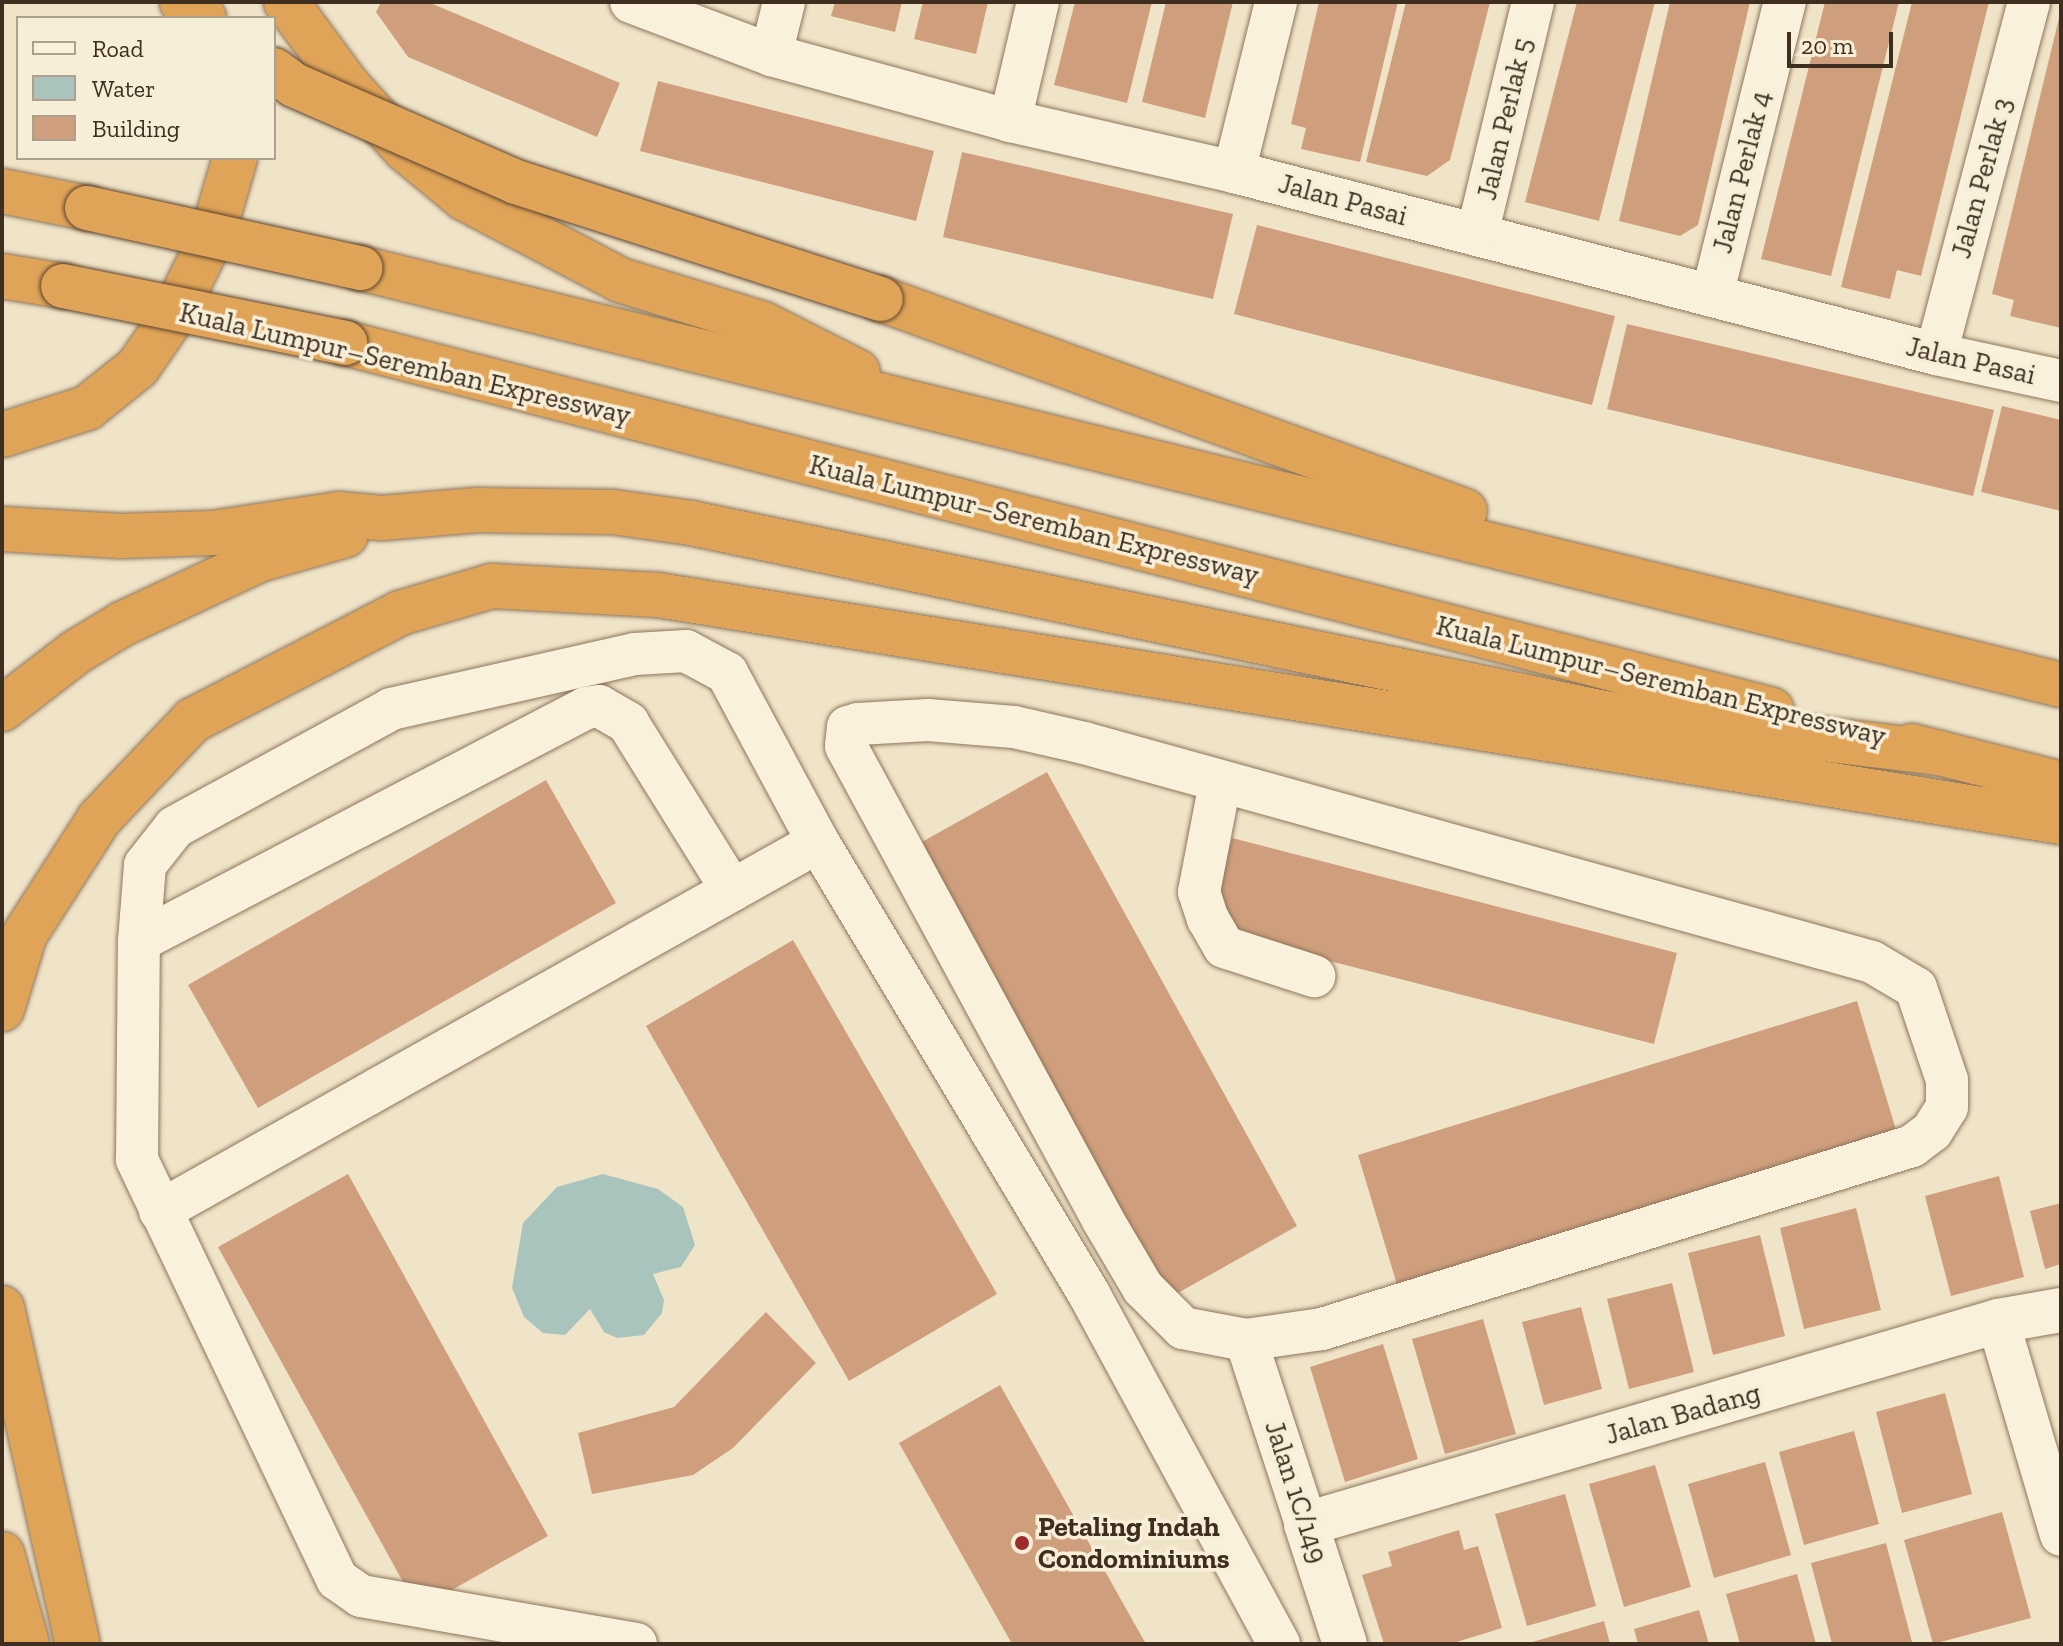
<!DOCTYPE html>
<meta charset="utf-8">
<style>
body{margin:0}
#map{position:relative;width:2063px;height:1646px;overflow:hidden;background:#f0e4c8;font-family:"Zilla Slab",serif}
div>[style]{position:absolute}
.water>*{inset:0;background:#a9c4bc}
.building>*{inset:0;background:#cf9f7d}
.roads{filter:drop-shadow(0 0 2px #8d765c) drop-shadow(0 0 2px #8d765c)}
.street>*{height:42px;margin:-21px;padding:0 21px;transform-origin:21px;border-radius:21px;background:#faf1dc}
.secondary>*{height:44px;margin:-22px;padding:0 22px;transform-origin:22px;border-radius:22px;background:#faf1dc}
.highway>*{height:44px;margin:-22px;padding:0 22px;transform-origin:22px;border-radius:22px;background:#e0a458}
.bridges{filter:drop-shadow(0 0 2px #5b4430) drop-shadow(0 0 2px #5b4430)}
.highway-bridge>*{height:44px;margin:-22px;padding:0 22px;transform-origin:22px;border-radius:22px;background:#e0a458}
.dots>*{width:22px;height:22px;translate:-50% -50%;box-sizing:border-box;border:4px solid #f7eed8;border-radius:50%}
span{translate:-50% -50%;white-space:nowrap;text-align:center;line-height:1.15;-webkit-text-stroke:7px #f7eed8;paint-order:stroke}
.street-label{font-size:28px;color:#3d2e20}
.poi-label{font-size:28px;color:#3d2e20;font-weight:700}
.left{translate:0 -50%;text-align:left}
.frame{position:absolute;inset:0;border:4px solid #3d2e20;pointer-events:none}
.legend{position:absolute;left:16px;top:16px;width:260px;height:144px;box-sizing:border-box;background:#f7eed8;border:2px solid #ada18e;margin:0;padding:10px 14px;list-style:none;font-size:24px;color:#3d2e20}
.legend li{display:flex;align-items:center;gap:16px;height:40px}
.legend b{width:40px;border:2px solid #ada18e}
.scale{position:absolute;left:1787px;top:32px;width:106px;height:36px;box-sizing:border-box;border:4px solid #3d2e20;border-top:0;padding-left:10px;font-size:24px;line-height:28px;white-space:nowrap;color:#3d2e20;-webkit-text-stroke:6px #f7eed8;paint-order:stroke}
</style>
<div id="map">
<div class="water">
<div style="clip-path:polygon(603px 1174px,658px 1189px,683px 1207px,695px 1245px,681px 1267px,653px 1274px,664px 1300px,662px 1313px,644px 1335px,617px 1338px,604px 1332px,590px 1309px,565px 1335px,543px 1333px,524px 1317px,512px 1288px,523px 1223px,557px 1187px)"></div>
</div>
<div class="building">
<div style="clip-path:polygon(381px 2px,428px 2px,620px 83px,597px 137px,408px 57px,376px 12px)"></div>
<div style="clip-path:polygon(835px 2px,902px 2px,895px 32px,831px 16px)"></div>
<div style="clip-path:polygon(923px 2px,988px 2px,976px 54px,914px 39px)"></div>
<div style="clip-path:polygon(1075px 2px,1152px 2px,1127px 103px,1054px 85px)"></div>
<div style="clip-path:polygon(1166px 2px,1233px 2px,1205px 118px,1142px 102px)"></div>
<div style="clip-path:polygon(1319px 2px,1398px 2px,1360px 162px,1301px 149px,1306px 128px,1291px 124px)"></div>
<div style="clip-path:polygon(1406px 2px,1490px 2px,1450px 160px,1427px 176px,1366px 162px)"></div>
<div style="clip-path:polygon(1577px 2px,1655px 2px,1599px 221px,1525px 202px)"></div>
<div style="clip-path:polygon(1670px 2px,1750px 2px,1698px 225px,1680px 236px,1619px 221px)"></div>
<div style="clip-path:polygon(1825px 2px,1899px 2px,1831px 276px,1761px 259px)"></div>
<div style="clip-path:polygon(1912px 2px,1989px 2px,1921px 276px,1897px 270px,1890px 299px,1841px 287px)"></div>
<div style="clip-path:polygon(2061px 10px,2061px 328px,2010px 316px,2014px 300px,1992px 294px)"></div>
<div style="clip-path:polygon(658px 81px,934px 151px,916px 221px,640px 151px)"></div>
<div style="clip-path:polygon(962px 152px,1233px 214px,1213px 299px,943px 237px)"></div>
<div style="clip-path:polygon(1257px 225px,1615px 316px,1592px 405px,1234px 314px)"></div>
<div style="clip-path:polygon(1627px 324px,1994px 410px,1973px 496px,1607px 409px)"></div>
<div style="clip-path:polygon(2002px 406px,2061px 420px,2061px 511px,1981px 492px)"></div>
<div style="clip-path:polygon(1047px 772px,1297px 1226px,1169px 1298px,920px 843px)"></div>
<div style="clip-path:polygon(546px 780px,616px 903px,258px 1108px,188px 985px)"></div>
<div style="clip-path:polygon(1232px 838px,1677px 953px,1654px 1044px,1208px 930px)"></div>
<div style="clip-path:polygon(793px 940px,997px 1294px,849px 1381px,646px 1026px)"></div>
<div style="clip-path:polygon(1857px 1001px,1900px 1143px,1401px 1298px,1358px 1155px)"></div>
<div style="clip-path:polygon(348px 1174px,548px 1536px,418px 1609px,218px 1247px)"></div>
<div style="clip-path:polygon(1999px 1176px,2024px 1277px,1951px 1296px,1925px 1196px)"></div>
<div style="clip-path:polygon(2061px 1203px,2061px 1264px,2045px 1269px,2030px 1211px)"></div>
<div style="clip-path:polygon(1856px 1208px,1881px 1310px,1804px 1329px,1780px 1228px)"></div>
<div style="clip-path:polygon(1760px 1235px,1785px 1336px,1713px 1355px,1688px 1253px)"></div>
<div style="clip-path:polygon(1672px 1283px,1694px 1372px,1629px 1389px,1607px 1299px)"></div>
<div style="clip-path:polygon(1581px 1307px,1602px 1389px,1544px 1405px,1522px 1322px)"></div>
<div style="clip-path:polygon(766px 1312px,816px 1363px,733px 1448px,693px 1475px,592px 1494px,578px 1433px,674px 1407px)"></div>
<div style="clip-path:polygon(1483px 1319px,1516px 1434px,1445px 1454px,1412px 1339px)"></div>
<div style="clip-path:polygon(1383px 1344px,1418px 1459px,1345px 1482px,1310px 1367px)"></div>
<div style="clip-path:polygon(1000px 1385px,1146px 1644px,1012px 1644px,899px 1443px)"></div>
<div style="clip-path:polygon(1945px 1393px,1972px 1494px,1902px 1513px,1876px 1412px)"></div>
<div style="clip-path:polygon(1854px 1431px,1879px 1524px,1804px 1545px,1779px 1452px)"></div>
<div style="clip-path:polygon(1765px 1462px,1791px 1555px,1714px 1578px,1688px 1484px)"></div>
<div style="clip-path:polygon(1655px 1465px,1691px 1587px,1624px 1607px,1589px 1484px)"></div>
<div style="clip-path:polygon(1565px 1494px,1596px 1606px,1527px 1626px,1495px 1514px)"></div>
<div style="clip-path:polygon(2002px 1512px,2031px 1618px,1933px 1644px,1904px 1540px)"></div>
<div style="clip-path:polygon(1459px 1530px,1464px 1550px,1478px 1546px,1502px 1628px,1450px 1644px,1384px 1644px,1362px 1575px,1392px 1566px,1388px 1552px)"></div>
<div style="clip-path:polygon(1886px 1543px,1912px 1642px,1832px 1644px,1811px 1563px)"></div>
<div style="clip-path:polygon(1797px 1574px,1816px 1644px,1740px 1644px,1726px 1594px)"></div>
<div style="clip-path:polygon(1699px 1610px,1709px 1644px,1638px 1644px,1634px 1629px)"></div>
<div style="clip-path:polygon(1604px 1621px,1610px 1644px,1529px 1644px,1529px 1643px)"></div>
</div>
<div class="roads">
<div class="street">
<div style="left:631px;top:2px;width:150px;rotate:20.7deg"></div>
<div style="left:771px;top:55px;width:248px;rotate:15.4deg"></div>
<div style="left:1010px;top:121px;width:230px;rotate:12.8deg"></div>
<div style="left:1234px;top:172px;width:725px;rotate:14.53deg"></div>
<div style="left:1936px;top:354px;width:128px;rotate:12.2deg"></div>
<div style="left:771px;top:55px;width:55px;rotate:-76.2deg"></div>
<div style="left:1010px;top:121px;width:122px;rotate:-76.8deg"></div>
<div style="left:1234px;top:172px;width:175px;rotate:-76.1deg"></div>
<div style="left:1477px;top:235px;width:240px;rotate:-76.5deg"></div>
<div style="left:1712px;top:296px;width:303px;rotate:-76.1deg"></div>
<div style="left:1936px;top:354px;width:364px;rotate:-75.2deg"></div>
<div style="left:928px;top:720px;width:86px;rotate:4.7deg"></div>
<div style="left:1014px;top:727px;width:72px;rotate:12.9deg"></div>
<div style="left:1084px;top:743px;width:818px;rotate:15.53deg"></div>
<div style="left:1872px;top:962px;width:51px;rotate:30.6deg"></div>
<div style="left:1916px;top:988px;width:97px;rotate:71.4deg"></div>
<div style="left:1947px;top:1080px;width:27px;rotate:90deg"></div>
<div style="left:1947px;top:1107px;width:28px;rotate:122deg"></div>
<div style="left:1932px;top:1131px;width:25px;rotate:143deg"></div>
<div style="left:1912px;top:1146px;width:618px;rotate:162.77deg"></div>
<div style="left:1322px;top:1329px;width:77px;rotate:171.8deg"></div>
<div style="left:1246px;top:1340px;width:64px;rotate:-169.2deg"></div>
<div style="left:1183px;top:1328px;width:57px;rotate:-135deg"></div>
<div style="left:1143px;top:1288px;width:79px;rotate:-120.5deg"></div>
<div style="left:1103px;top:1220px;width:539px;rotate:-118.47deg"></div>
<div style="left:846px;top:746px;width:19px;rotate:-84deg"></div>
<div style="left:848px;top:727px;width:10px;rotate:-17deg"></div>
<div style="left:858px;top:724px;width:70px;rotate:-3.3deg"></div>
<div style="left:1220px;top:783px;width:111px;rotate:100.9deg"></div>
<div style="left:1199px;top:892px;width:28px;rotate:72deg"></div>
<div style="left:1208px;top:919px;width:32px;rotate:60deg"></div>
<div style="left:1224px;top:947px;width:95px;rotate:17.9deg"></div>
<div style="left:139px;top:941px;width:504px;rotate:-27.53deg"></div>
<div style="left:586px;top:708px;width:13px;rotate:-9deg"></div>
<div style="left:599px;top:706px;width:34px;rotate:30deg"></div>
<div style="left:628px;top:723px;width:197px;rotate:58.1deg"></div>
<div style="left:160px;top:1211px;width:754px;rotate:-29.28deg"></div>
<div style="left:818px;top:842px;width:527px;rotate:59.05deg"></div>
<div style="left:1089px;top:1294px;width:398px;rotate:61.5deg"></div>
<div style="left:1998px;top:1321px;width:223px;rotate:73.6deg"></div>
<div style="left:1246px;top:1340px;width:194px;rotate:71.9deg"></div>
<div style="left:636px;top:1644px;width:279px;rotate:-170.1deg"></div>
<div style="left:361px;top:1596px;width:29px;rotate:-145deg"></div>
<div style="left:337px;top:1579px;width:465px;rotate:-115.5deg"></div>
<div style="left:137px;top:1159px;width:218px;rotate:-89.5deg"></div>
<div style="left:139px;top:941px;width:76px;rotate:-85.5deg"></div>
<div style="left:145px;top:865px;width:48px;rotate:-51.7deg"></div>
<div style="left:175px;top:827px;width:246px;rotate:-28.6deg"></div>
<div style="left:391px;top:709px;width:250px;rotate:-12.7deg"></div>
<div style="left:635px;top:654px;width:51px;rotate:-3.4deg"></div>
<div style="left:686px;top:651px;width:47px;rotate:28.2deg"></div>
<div style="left:727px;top:673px;width:192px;rotate:61.7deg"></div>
</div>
<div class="secondary">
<div style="left:1345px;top:1644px;width:126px;rotate:-108deg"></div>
<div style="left:1306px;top:1524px;width:721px;rotate:-16.35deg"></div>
<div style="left:1998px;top:1321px;width:64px;rotate:-9.9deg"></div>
</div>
<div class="highway">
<div style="left:182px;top:2px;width:27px;rotate:36deg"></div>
<div style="left:286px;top:2px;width:104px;rotate:53.6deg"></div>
<div style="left:348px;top:86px;width:85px;rotate:47.9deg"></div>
<div style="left:405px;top:149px;width:77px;rotate:39.7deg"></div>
<div style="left:464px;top:198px;width:176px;rotate:27.7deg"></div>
<div style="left:620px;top:280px;width:150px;rotate:17.1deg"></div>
<div style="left:763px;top:324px;width:106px;rotate:26.8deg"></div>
<div style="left:2px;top:191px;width:87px;rotate:11.3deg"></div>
<div style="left:360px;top:268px;width:1751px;rotate:13.77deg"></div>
<div style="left:2px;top:276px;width:62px;rotate:9.3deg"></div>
<div style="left:881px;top:299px;width:621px;rotate:19.95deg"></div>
<div style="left:345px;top:343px;width:1473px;rotate:14.42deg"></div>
<div style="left:2px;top:435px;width:89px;rotate:-17.6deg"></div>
<div style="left:87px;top:408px;width:65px;rotate:-38.8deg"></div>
<div style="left:138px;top:367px;width:62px;rotate:-55.5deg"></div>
<div style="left:173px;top:316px;width:91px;rotate:-64deg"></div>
<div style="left:213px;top:234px;width:79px;rotate:-73.9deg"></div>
<div style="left:2px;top:529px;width:119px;rotate:3.4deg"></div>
<div style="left:121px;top:536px;width:92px;rotate:-1.9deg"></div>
<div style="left:213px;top:533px;width:126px;rotate:-8.6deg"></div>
<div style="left:338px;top:514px;width:44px;rotate:5.2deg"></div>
<div style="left:382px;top:518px;width:96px;rotate:-4.8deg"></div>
<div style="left:478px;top:510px;width:135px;rotate:0.8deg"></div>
<div style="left:613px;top:512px;width:79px;rotate:8deg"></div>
<div style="left:691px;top:523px;width:933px;rotate:11.76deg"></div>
<div style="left:1604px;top:713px;width:337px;rotate:6.8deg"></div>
<div style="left:2px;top:709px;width:93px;rotate:-37.6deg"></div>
<div style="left:76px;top:652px;width:54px;rotate:-31.3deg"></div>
<div style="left:122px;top:624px;width:153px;rotate:-25.1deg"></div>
<div style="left:261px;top:559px;width:88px;rotate:-15.8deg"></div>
<div style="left:1912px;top:746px;width:154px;rotate:14.3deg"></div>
<div style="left:2px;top:1009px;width:78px;rotate:-73deg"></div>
<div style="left:25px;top:934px;width:137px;rotate:-57.2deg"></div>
<div style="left:99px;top:819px;width:137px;rotate:-46.5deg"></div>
<div style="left:193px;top:720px;width:233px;rotate:-27.3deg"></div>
<div style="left:400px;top:613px;width:96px;rotate:-16.4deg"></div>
<div style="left:492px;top:586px;width:166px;rotate:3.1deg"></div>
<div style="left:658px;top:595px;width:1421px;rotate:9.19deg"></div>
<div style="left:2px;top:1308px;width:344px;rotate:77.3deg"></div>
<div style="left:2px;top:1554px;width:93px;rotate:74.5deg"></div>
</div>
</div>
<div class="bridges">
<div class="highway-bridge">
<div style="left:274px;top:70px;width:25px;rotate:37deg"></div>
<div style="left:294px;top:85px;width:242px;rotate:23.6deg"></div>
<div style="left:516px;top:182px;width:383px;rotate:17.8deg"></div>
<div style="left:87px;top:208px;width:280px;rotate:12.4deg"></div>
<div style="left:63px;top:286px;width:288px;rotate:11.4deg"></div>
</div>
</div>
<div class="dots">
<div style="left:1022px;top:1543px;background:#9e2a2b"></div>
</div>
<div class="street-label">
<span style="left:1505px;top:119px;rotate:-77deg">Jalan Perlak 5</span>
<span style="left:1742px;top:172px;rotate:-76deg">Jalan Perlak 4</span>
<span style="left:1982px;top:178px;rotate:-75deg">Jalan Perlak 3</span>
<span style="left:1343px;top:200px;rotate:15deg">Jalan Pasai</span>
<span style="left:1971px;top:361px;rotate:13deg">Jalan Pasai</span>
<span style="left:405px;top:364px;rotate:13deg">Kuala Lumpur–Seremban Expressway</span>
<span style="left:1034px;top:520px;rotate:14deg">Kuala Lumpur–Seremban Expressway</span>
<span style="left:1661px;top:681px;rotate:14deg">Kuala Lumpur–Seremban Expressway</span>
<span style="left:1683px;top:1414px;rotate:-16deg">Jalan Badang</span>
<span style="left:1296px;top:1492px;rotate:72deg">Jalan 1C/149</span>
</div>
<div class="poi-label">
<span class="left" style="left:1038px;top:1543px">Petaling Indah<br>Condominiums</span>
</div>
<div class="frame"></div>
<ul class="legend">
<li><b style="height:10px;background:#faf1dc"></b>Road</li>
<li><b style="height:22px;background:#a9c4bc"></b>Water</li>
<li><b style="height:22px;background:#cf9f7d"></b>Building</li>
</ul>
<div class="scale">20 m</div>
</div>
